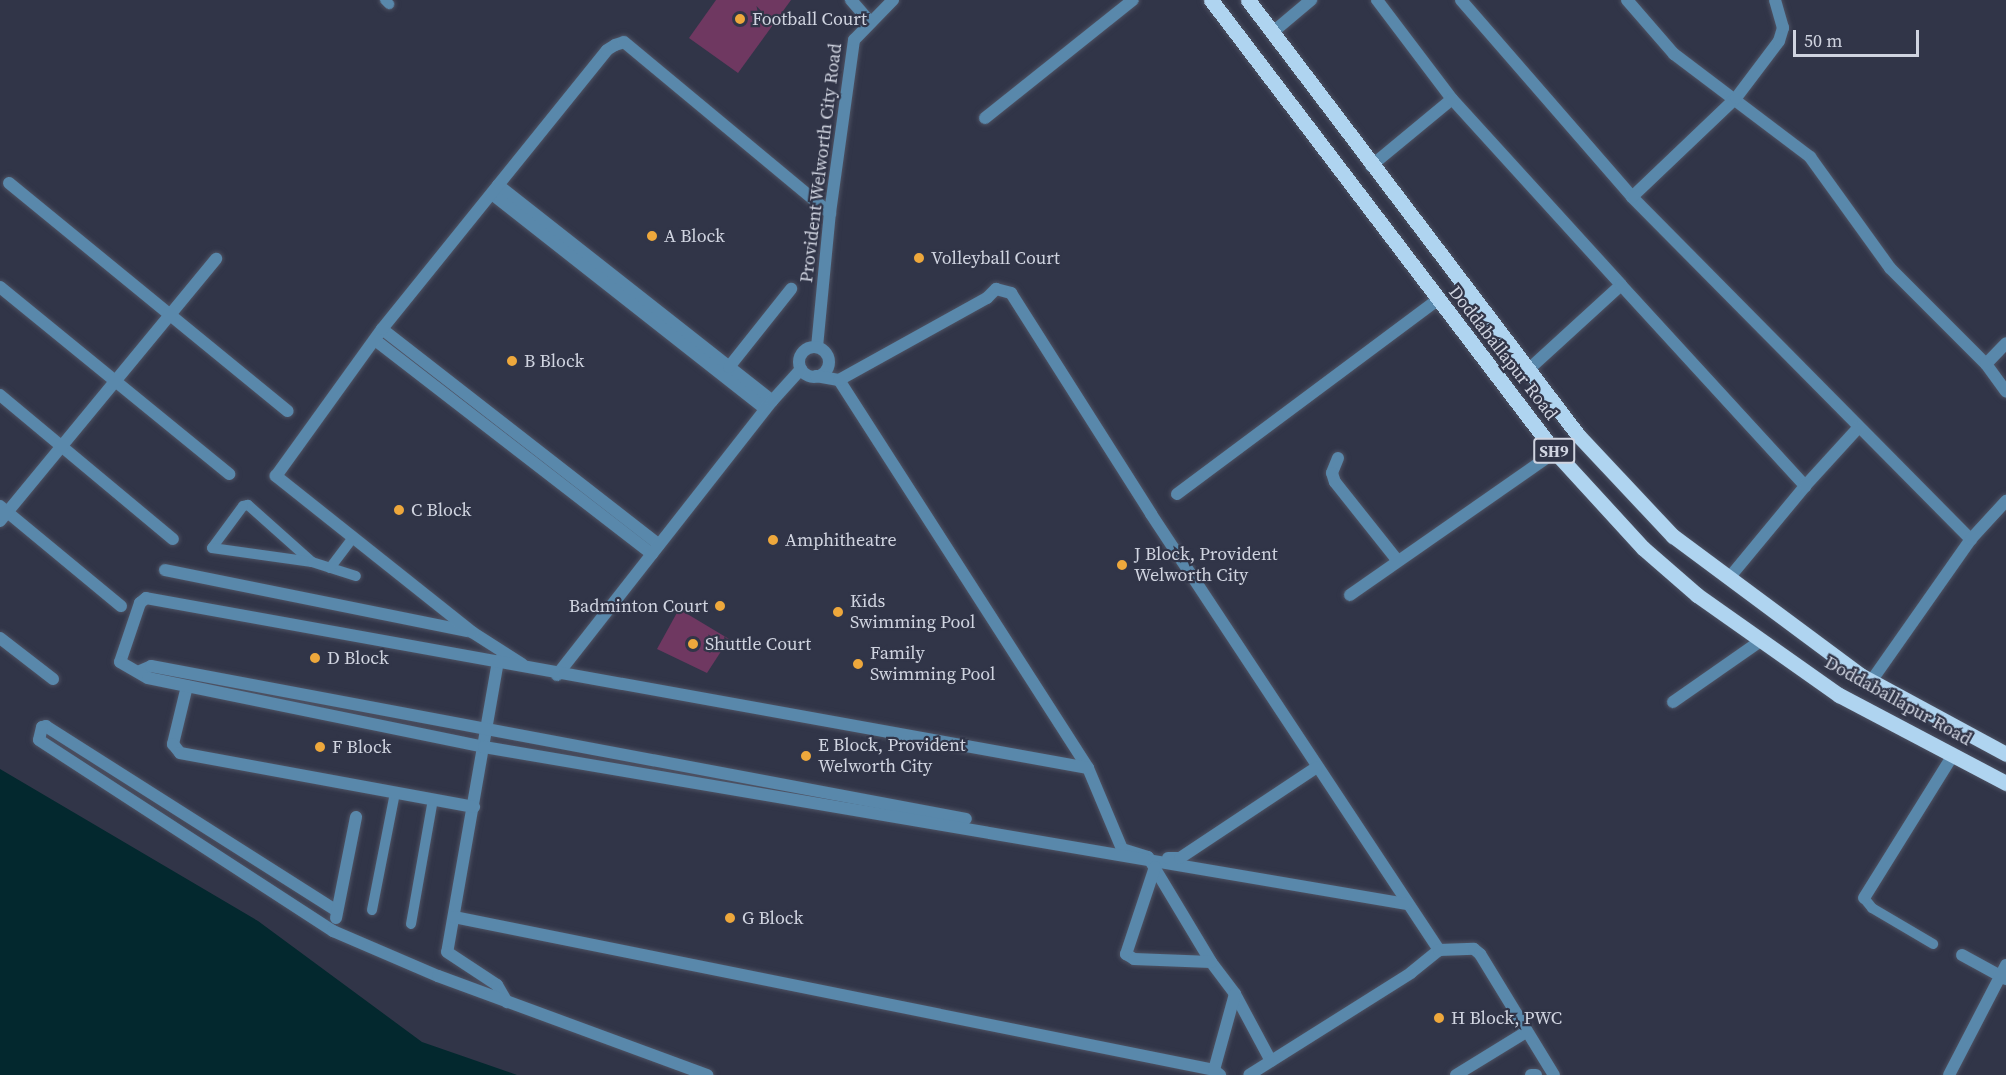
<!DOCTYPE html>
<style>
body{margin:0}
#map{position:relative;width:2006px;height:1075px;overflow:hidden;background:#313548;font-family:"Source Serif 4",serif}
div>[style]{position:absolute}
.green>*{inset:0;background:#6f3861}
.water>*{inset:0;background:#03282e}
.roads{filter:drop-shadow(0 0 2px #4e5263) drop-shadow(0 0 2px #4e5263)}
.service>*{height:10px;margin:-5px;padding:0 5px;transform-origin:5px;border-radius:5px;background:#5988ab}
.minor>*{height:12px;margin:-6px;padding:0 6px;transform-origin:6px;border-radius:6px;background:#5988ab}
.minor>.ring{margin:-6px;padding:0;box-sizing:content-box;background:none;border:12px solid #5988ab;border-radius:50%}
.primary>*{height:15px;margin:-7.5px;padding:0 7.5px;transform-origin:7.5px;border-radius:7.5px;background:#afd4f0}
.dots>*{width:16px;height:16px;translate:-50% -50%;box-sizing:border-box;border:3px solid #313548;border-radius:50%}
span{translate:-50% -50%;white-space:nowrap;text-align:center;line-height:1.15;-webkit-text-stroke:4.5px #313548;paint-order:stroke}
.shield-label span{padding:2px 4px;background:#313548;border:2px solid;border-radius:4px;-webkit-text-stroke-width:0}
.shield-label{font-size:16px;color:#d0d4e0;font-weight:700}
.poi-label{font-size:18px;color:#d0d4e0}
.left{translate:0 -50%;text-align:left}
.right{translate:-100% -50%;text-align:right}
.street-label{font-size:18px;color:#d0d4e0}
.scale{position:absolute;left:1793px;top:30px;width:126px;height:27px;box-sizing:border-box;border:3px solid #d0d4e0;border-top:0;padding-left:8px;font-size:18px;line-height:21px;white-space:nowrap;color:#d0d4e0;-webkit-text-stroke:4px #313548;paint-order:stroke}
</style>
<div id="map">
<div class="green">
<div style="clip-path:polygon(716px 0,791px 0,738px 73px,689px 38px)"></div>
<div style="clip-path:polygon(679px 609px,729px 639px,707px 673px,657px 649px)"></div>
</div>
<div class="water">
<div style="clip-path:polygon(0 769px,258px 921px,422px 1042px,517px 1075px,0 1075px)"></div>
</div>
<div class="roads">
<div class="service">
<div style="left:385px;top:0;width:6px;rotate:45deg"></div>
<div style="left:312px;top:562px;width:86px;rotate:-138.3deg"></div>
<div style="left:248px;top:505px;width:5px;rotate:169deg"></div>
<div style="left:243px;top:506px;width:52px;rotate:126.4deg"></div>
<div style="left:212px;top:548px;width:101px;rotate:8deg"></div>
<div style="left:312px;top:562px;width:46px;rotate:17.7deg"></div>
<div style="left:330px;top:568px;width:38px;rotate:-53deg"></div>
<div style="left:1864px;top:898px;width:13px;rotate:51deg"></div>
<div style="left:1872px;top:908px;width:71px;rotate:30.5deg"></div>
<div style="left:372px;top:910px;width:119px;rotate:-78.9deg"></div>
<div style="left:411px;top:924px;width:127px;rotate:-80deg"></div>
</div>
<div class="minor">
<div style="left:851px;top:0;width:28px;rotate:49deg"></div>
<div style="left:1377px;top:0;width:124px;rotate:52.9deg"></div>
<div style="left:1461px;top:0;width:261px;rotate:49deg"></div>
<div style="left:1632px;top:197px;width:482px;rotate:45.3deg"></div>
<div style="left:1971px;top:539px;width:172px;rotate:125.1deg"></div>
<div style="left:1627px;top:0;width:72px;rotate:49deg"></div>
<div style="left:1674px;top:54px;width:171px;rotate:37.1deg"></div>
<div style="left:1810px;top:157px;width:137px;rotate:54.2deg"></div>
<div style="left:1890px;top:268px;width:136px;rotate:45deg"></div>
<div style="left:1986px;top:364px;width:34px;rotate:54deg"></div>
<div style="left:1273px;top:32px;width:50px;rotate:-40.1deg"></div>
<div style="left:985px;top:118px;width:189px;rotate:-38.6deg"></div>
<div style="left:1371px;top:166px;width:105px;rotate:-39.6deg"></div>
<div style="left:1452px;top:99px;width:251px;rotate:47.7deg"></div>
<div style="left:1621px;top:285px;width:126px;rotate:137.6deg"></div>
<div style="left:9px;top:183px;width:360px;rotate:39.3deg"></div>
<div style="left:498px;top:185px;width:349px;rotate:38.2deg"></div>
<div style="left:492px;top:194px;width:347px;rotate:38.2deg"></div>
<div style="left:1632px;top:197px;width:144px;rotate:-43.6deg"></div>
<div style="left:1736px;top:98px;width:71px;rotate:-53deg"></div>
<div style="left:1779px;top:41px;width:14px;rotate:-73deg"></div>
<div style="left:1783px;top:28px;width:29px;rotate:-106deg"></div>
<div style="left:1621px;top:285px;width:273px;rotate:47.5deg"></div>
<div style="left:0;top:287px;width:296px;rotate:39.2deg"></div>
<div style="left:382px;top:329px;width:351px;rotate:37.9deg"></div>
<div style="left:375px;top:340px;width:350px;rotate:37.7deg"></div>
<div style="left:817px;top:347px;width:135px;rotate:-84.5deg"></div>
<div style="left:830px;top:213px;width:175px;rotate:-82.1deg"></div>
<div style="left:854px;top:40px;width:56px;rotate:-45.7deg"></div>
<div class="ring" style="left:799px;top:347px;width:18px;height:18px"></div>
<div style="left:1986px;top:364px;width:29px;rotate:-46deg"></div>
<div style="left:729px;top:367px;width:100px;rotate:-51.5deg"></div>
<div style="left:816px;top:376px;width:23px;rotate:10deg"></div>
<div style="left:839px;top:380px;width:461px;rotate:57.3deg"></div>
<div style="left:1088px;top:768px;width:88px;rotate:67.2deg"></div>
<div style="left:1122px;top:849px;width:27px;rotate:17deg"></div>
<div style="left:1148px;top:857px;width:122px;rotate:59deg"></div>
<div style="left:1211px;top:962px;width:40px;rotate:53deg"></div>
<div style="left:1235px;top:994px;width:76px;rotate:61.8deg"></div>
<div style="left:839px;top:380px;width:169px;rotate:-29deg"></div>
<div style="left:987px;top:298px;width:13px;rotate:-45deg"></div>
<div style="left:996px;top:289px;width:16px;rotate:15deg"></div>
<div style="left:1011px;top:293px;width:262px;rotate:57.6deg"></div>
<div style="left:1151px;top:514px;width:523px;rotate:56.55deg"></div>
<div style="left:1439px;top:950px;width:36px;rotate:141deg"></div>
<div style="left:1411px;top:973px;width:191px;rotate:147.8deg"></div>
<div style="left:0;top:395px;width:225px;rotate:39.8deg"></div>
<div style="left:1338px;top:458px;width:16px;rotate:112deg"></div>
<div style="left:1332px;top:473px;width:9px;rotate:72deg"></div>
<div style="left:1335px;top:482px;width:100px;rotate:51.5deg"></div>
<div style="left:1177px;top:494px;width:324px;rotate:-36.7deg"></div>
<div style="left:0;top:506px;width:157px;rotate:39.6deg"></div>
<div style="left:0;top:521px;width:340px;rotate:-50.5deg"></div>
<div style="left:1971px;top:539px;width:52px;rotate:-47.4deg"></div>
<div style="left:165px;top:570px;width:309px;rotate:11.4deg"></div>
<div style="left:1729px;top:578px;width:119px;rotate:-50.4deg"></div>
<div style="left:1805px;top:486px;width:79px;rotate:-47.6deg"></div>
<div style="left:1350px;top:595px;width:250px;rotate:-34.9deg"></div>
<div style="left:0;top:638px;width:67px;rotate:37.7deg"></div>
<div style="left:498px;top:661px;width:295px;rotate:99.9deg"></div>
<div style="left:447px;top:952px;width:60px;rotate:33.4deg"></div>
<div style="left:497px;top:985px;width:20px;rotate:60deg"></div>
<div style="left:522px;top:664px;width:59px;rotate:-147.4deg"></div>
<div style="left:472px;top:632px;width:251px;rotate:-141.5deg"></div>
<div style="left:276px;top:476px;width:181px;rotate:-54.2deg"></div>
<div style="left:382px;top:329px;width:358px;rotate:-51.1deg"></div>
<div style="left:607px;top:50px;width:9px;rotate:-32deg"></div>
<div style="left:615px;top:45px;width:9px;rotate:-18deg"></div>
<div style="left:624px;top:42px;width:268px;rotate:39.7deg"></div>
<div style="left:140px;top:671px;width:12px;rotate:-24deg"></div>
<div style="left:151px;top:666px;width:829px;rotate:10.63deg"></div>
<div style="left:557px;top:675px;width:348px;rotate:-51.9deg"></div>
<div style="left:772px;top:401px;width:43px;rotate:-47.8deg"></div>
<div style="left:187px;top:686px;width:60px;rotate:103.6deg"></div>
<div style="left:173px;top:744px;width:11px;rotate:52deg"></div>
<div style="left:180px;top:753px;width:299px;rotate:10.4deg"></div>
<div style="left:1673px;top:702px;width:108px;rotate:-34.9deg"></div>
<div style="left:1088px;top:768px;width:957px;rotate:-169.77deg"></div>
<div style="left:146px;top:598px;width:8px;rotate:140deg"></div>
<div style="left:140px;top:603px;width:62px;rotate:108.7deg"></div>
<div style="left:120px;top:662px;width:32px;rotate:30deg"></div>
<div style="left:148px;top:678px;width:343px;rotate:11.6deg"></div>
<div style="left:484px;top:747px;width:935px;rotate:9.66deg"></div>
<div style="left:1168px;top:858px;width:12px"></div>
<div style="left:1180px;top:858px;width:164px;rotate:-33.6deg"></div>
<div style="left:1155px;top:867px;width:92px;rotate:108.4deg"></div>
<div style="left:1126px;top:954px;width:9px;rotate:32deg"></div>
<div style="left:1134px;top:959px;width:77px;rotate:2.2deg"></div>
<div style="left:1864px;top:898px;width:168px;rotate:-58.1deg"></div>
<div style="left:337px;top:911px;width:345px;rotate:-147.6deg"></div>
<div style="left:46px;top:726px;width:4px;rotate:166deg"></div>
<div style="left:42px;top:727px;width:13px;rotate:103deg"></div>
<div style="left:39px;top:740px;width:351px;rotate:33deg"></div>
<div style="left:333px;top:931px;width:114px;rotate:23.2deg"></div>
<div style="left:438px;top:976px;width:287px;rotate:20.2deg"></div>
<div style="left:454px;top:917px;width:775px;rotate:11.38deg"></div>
<div style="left:1214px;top:1070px;width:8px;rotate:40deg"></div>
<div style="left:336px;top:918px;width:103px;rotate:-78.8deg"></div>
<div style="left:1439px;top:950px;width:35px;rotate:-2deg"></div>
<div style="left:1474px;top:949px;width:8px;rotate:40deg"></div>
<div style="left:1480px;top:954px;width:142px;rotate:58.6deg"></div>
<div style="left:1962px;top:955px;width:50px;rotate:28.6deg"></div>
<div style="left:1214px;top:1070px;width:79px;rotate:-74.6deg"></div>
<div style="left:1456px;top:1075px;width:82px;rotate:-31.6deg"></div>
<div style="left:1531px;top:1075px;width:5px"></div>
<div style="left:1949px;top:1075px;width:124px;rotate:-62.6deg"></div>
</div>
<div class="primary">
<div style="left:1211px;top:0;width:568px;rotate:52.73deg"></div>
<div style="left:1555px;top:452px;width:130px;rotate:47.5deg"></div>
<div style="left:1643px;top:548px;width:72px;rotate:41deg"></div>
<div style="left:1697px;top:595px;width:174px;rotate:35.2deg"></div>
<div style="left:1839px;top:695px;width:189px;rotate:27.8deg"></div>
<div style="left:1248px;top:0;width:546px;rotate:52.82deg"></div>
<div style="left:1578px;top:435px;width:139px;rotate:46.8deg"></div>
<div style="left:1673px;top:536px;width:233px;rotate:36.6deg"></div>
<div style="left:1860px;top:675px;width:166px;rotate:28.4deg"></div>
</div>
</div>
<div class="dots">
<div style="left:740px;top:19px;background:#eea83c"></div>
<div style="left:652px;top:236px;background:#eea83c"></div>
<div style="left:919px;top:258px;background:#eea83c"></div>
<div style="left:512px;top:361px;background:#eea83c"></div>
<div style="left:399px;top:510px;background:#eea83c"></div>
<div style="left:773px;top:540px;background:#eea83c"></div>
<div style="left:1122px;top:565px;background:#eea83c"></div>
<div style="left:720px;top:606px;background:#eea83c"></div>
<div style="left:838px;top:612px;background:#eea83c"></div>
<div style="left:693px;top:644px;background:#eea83c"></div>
<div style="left:315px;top:658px;background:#eea83c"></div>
<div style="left:858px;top:664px;background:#eea83c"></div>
<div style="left:320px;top:747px;background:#eea83c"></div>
<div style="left:806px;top:756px;background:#eea83c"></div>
<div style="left:730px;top:918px;background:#eea83c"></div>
<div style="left:1439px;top:1018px;background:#eea83c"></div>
</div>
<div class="shield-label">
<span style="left:1554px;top:451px">SH9</span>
</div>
<div class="poi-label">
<span class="left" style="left:752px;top:19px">Football Court</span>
<span class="left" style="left:664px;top:236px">A Block</span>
<span class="left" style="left:931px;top:258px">Volleyball Court</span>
<span class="left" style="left:524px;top:361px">B Block</span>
<span class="left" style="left:411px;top:510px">C Block</span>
<span class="left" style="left:785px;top:540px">Amphitheatre</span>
<span class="left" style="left:1134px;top:565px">J Block, Provident<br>Welworth City</span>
<span class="left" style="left:850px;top:612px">Kids<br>Swimming Pool</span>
<span class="right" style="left:708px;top:606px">Badminton Court</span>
<span class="left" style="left:705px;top:644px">Shuttle Court</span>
<span class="left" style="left:870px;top:664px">Family<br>Swimming Pool</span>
<span class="left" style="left:327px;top:658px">D Block</span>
<span class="left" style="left:818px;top:756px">E Block, Provident<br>Welworth City</span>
<span class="left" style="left:332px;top:747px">F Block</span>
<span class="left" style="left:742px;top:918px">G Block</span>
<span class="left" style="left:1451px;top:1018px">H Block, PWC</span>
</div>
<div class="street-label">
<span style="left:821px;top:163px;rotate:-83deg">Provident Welworth City Road</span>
<span style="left:1503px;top:353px;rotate:52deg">Doddaballapur Road</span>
<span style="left:1898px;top:701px;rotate:29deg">Doddaballapur Road</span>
</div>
<div class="scale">50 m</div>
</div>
